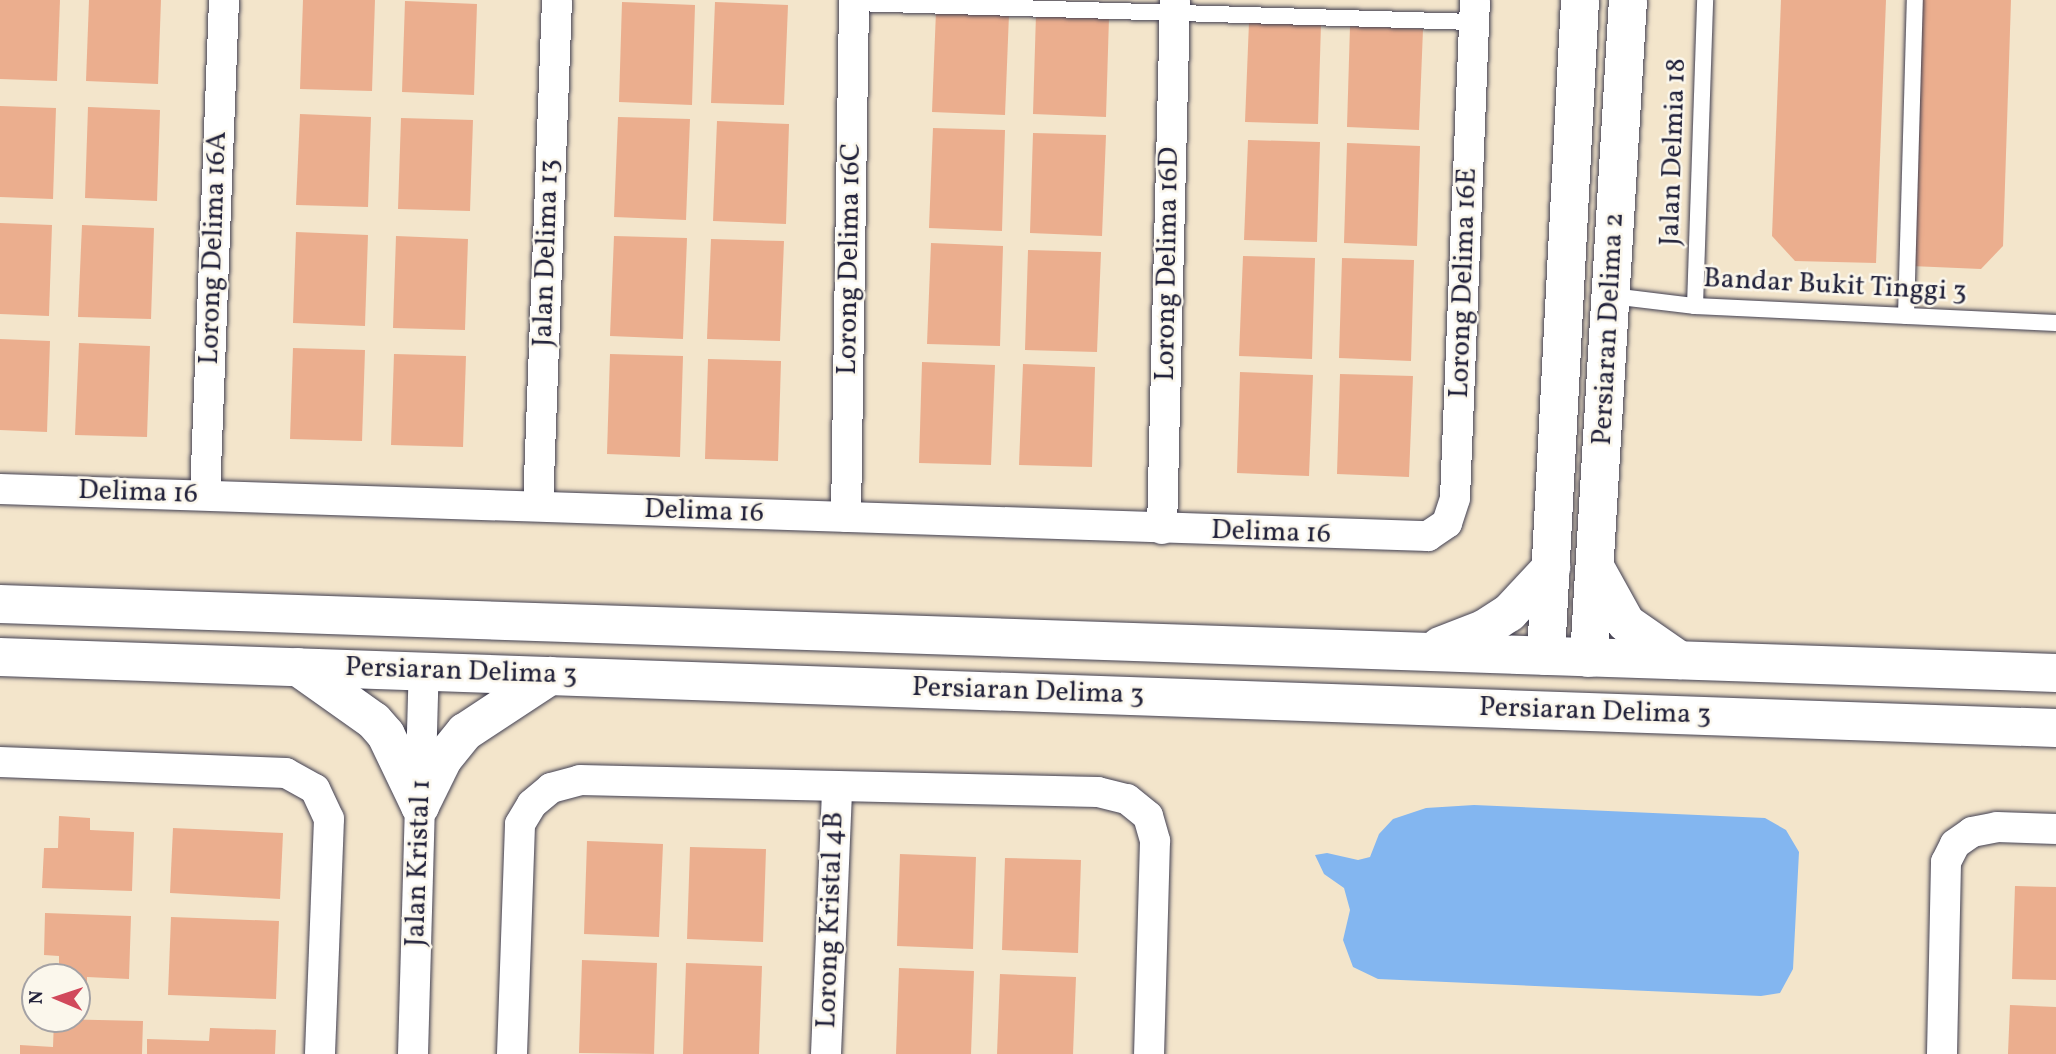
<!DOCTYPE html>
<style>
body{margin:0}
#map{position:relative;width:2056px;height:1054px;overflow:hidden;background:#f3e5cb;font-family:Vollkorn,serif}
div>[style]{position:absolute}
.water>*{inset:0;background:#83b6f0}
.building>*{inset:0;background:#ebae8e}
.roads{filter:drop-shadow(0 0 2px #413f51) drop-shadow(0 0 2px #413f51)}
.lane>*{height:16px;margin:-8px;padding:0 8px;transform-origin:8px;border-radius:8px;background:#fff}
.street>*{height:30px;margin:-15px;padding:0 15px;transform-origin:15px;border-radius:15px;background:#fff}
.secondary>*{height:38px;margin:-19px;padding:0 19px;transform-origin:19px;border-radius:19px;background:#fff}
span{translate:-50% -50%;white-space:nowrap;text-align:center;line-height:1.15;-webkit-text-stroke:5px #fbf7ec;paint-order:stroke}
.street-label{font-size:28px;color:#22223b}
.north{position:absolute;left:21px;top:963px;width:70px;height:70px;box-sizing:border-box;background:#fbf7ec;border:2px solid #a4a2a5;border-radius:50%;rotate:272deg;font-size:19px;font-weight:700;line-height:28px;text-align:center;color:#22223b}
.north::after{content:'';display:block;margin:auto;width:24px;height:32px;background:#d1495b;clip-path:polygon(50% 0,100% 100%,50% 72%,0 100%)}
</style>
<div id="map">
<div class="water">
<div style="clip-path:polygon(1474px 805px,1765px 818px,1786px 830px,1799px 852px,1793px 969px,1780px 993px,1761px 996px,1378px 979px,1353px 967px,1343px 940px,1350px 910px,1344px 888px,1324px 874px,1315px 855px,1327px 853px,1358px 860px,1370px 857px,1379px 834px,1393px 819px,1426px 808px)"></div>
</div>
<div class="building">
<div style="clip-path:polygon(0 0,60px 0,57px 81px,0 79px)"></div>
<div style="clip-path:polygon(89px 0,161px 0,158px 84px,86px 81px)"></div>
<div style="clip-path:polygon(303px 0,375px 0,372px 91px,300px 89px)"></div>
<div style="clip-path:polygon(1781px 0,1886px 0,1876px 263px,1795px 261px,1772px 236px)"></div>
<div style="clip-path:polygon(1920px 0,2011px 0,2003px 246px,1981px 269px,1911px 266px)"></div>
<div style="clip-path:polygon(405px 1px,477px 4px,474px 95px,402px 92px)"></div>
<div style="clip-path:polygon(622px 2px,695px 5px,692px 105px,619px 102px)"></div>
<div style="clip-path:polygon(715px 2px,788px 5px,784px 105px,711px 103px)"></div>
<div style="clip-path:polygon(936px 11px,1009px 14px,1005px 115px,932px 112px)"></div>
<div style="clip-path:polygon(1036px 14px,1109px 17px,1106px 117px,1033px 114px)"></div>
<div style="clip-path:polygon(1249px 22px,1321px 24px,1318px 124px,1245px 122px)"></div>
<div style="clip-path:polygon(1350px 26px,1423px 29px,1419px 130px,1347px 127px)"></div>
<div style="clip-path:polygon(0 106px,56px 108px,53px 199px,0 197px)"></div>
<div style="clip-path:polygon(88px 107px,160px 110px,157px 201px,85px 198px)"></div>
<div style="clip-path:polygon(300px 114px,371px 117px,368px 207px,296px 205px)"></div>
<div style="clip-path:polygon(618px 117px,690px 119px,686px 220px,614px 217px)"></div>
<div style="clip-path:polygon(401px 118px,473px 120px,470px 211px,398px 209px)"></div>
<div style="clip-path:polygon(717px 121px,789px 124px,786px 224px,713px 221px)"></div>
<div style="clip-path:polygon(933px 128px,1005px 130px,1002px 231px,929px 228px)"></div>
<div style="clip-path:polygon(1033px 133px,1106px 135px,1102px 236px,1030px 233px)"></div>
<div style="clip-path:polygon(1248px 140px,1320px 142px,1317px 242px,1244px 240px)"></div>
<div style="clip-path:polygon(1347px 143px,1420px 146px,1417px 246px,1344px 243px)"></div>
<div style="clip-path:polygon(0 223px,52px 225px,49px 316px,0 314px)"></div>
<div style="clip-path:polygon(82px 225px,154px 228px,151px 319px,78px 317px)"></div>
<div style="clip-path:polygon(296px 232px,368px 235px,365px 326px,293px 323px)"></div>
<div style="clip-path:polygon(396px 236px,468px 239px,465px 330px,393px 328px)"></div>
<div style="clip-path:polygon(614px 236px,687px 238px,683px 339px,610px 336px)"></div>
<div style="clip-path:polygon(711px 239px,784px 241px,780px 341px,707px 339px)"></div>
<div style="clip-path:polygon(931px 243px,1003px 246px,1000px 346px,927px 344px)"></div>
<div style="clip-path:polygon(1028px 250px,1101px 252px,1097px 352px,1025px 350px)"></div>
<div style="clip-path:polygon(1243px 256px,1315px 258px,1312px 359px,1239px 356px)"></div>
<div style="clip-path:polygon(1342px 258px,1414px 260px,1411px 361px,1339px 358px)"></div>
<div style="clip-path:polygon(0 339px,50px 341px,47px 432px,0 430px)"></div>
<div style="clip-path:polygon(79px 343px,150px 346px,147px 437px,75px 435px)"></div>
<div style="clip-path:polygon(293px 348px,365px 350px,362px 441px,290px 439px)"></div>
<div style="clip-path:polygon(394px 354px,466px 356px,463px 447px,391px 445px)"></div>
<div style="clip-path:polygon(610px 354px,683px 356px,680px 457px,607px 454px)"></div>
<div style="clip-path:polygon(708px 359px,781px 361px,778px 461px,705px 459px)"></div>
<div style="clip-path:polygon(922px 362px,995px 365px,991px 465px,919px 463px)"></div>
<div style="clip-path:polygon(1023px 364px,1095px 367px,1092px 467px,1019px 465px)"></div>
<div style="clip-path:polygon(1240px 372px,1313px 375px,1309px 476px,1237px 473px)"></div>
<div style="clip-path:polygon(1340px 374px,1413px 376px,1409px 477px,1337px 474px)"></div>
<div style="clip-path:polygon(59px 816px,90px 818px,90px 830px,134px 832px,132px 891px,42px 888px,44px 848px,58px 848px)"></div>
<div style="clip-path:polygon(173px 828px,283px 833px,280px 899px,170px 893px)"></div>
<div style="clip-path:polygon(587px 841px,663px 844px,659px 937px,584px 934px)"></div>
<div style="clip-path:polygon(690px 847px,766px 849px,763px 942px,687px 939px)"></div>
<div style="clip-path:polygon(900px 854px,976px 857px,973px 949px,897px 946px)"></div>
<div style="clip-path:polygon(1005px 858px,1081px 860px,1078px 953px,1002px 950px)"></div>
<div style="clip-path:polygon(2015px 886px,2056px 887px,2056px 980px,2012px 979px)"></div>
<div style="clip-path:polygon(45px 913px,131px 916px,129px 979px,87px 977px,87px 994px,77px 994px,77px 977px,59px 977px,59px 956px,44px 955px)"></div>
<div style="clip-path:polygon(171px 917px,279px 921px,276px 999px,168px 995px)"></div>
<div style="clip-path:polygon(582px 960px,657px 963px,654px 1054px,579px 1053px)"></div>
<div style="clip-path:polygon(686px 963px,762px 966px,759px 1054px,683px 1054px)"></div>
<div style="clip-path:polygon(899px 968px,974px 971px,971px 1054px,896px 1054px)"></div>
<div style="clip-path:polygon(1000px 974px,1076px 977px,1073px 1054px,997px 1054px)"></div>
<div style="clip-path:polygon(2010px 1005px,2056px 1007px,2056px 1054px,2008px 1054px)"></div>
<div style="clip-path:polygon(54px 1019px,143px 1021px,142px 1054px,20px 1054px,20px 1045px,53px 1047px)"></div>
<div style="clip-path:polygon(210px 1028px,276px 1030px,275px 1054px,147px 1054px,147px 1039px,209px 1041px)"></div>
</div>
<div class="roads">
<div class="lane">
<div style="left:854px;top:3px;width:620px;rotate:1.76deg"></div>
<div style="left:1612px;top:296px;width:84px;rotate:6.9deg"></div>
<div style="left:1695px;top:306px;width:361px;rotate:2.7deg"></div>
<div style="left:1695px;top:306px;width:306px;rotate:-88.1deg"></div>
<div style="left:1906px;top:316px;width:316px;rotate:-88.4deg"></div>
</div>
<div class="street">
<div style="left:0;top:489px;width:1429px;rotate:1.89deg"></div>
<div style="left:1428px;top:536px;width:23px;rotate:-34deg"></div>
<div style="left:1447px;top:523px;width:26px;rotate:-72deg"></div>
<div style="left:1455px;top:498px;width:498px;rotate:-87.7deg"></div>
<div style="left:205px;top:495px;width:495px;rotate:-87.8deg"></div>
<div style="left:538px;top:506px;width:506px;rotate:-87.85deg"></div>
<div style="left:846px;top:517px;width:517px;rotate:-89.11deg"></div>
<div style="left:1162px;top:529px;width:529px;rotate:-88.59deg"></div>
<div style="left:0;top:762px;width:286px;rotate:2.2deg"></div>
<div style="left:286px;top:773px;width:33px;rotate:29deg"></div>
<div style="left:315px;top:789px;width:33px;rotate:65deg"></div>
<div style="left:329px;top:819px;width:235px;rotate:92.2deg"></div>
<div style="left:413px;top:1054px;width:383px;rotate:-88.4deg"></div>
<div style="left:512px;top:1054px;width:230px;rotate:-88deg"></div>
<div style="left:520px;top:824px;width:23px;rotate:-59deg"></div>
<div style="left:532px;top:804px;width:25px;rotate:-40deg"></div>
<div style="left:551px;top:788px;width:30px;rotate:-15deg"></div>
<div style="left:580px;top:780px;width:518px;rotate:1.33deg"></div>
<div style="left:1098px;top:792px;width:30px;rotate:14deg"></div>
<div style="left:1127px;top:799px;width:27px;rotate:39deg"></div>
<div style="left:1148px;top:816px;width:26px;rotate:74deg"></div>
<div style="left:1155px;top:841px;width:213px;rotate:91.6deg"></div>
<div style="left:826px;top:1054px;width:268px;rotate:-87.6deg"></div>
<div style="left:1942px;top:1054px;width:192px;rotate:-88.8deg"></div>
<div style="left:1946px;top:862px;width:20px;rotate:-63deg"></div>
<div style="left:1955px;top:844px;width:21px;rotate:-35deg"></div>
<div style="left:1972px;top:832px;width:25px;rotate:-11deg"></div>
<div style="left:1997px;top:827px;width:59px;rotate:1.9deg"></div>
</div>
<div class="secondary">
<div style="left:1595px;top:567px;width:64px;rotate:61deg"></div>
<div style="left:1626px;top:623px;width:65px;rotate:34.9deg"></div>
<div style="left:0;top:604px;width:2057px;rotate:1.92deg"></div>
<div style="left:1440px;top:646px;width:47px;rotate:-21.1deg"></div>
<div style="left:1484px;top:629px;width:30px;rotate:-33deg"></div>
<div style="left:1509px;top:613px;width:62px;rotate:-47deg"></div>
<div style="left:1546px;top:656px;width:657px;rotate:-87.03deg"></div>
<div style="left:0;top:657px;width:2057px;rotate:1.98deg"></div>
<div style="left:1589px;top:658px;width:659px;rotate:-86.61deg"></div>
<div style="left:298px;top:667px;width:93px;rotate:35.4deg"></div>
<div style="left:374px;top:721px;width:18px;rotate:49deg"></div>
<div style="left:386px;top:735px;width:79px;rotate:64.4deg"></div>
<div style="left:420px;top:806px;width:52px;rotate:-63.9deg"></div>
<div style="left:443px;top:759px;width:35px;rotate:-51deg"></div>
<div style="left:465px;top:732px;width:102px;rotate:-33.4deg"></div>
</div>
</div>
<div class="street-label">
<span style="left:1674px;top:152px;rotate:-88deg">Jalan Delmia 18</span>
<span style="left:214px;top:248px;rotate:-88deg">Lorong Delima 16A</span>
<span style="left:547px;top:253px;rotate:-88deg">Jalan Delima 13</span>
<span style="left:850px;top:259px;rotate:-89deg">Lorong Delima 16C</span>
<span style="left:1168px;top:264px;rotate:-89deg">Lorong Delima 16D</span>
<span style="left:1464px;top:283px;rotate:-88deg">Lorong Delima 16E</span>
<span style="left:1835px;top:286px;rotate:3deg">Bandar Bukit Tinggi 3</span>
<span style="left:1609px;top:329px;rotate:-87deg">Persiaran Delima 2</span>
<span style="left:138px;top:493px;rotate:2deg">Delima 16</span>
<span style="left:704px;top:512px;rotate:2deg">Delima 16</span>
<span style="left:1271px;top:533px;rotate:2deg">Delima 16</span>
<span style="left:461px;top:672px;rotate:2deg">Persiaran Delima 3</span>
<span style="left:1028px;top:692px;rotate:2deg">Persiaran Delima 3</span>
<span style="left:1595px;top:712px;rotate:2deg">Persiaran Delima 3</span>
<span style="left:419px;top:863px;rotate:-88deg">Jalan Kristal 1</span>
<span style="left:831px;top:920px;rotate:-88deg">Lorong Kristal 4B</span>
</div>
<div class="north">N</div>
</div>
